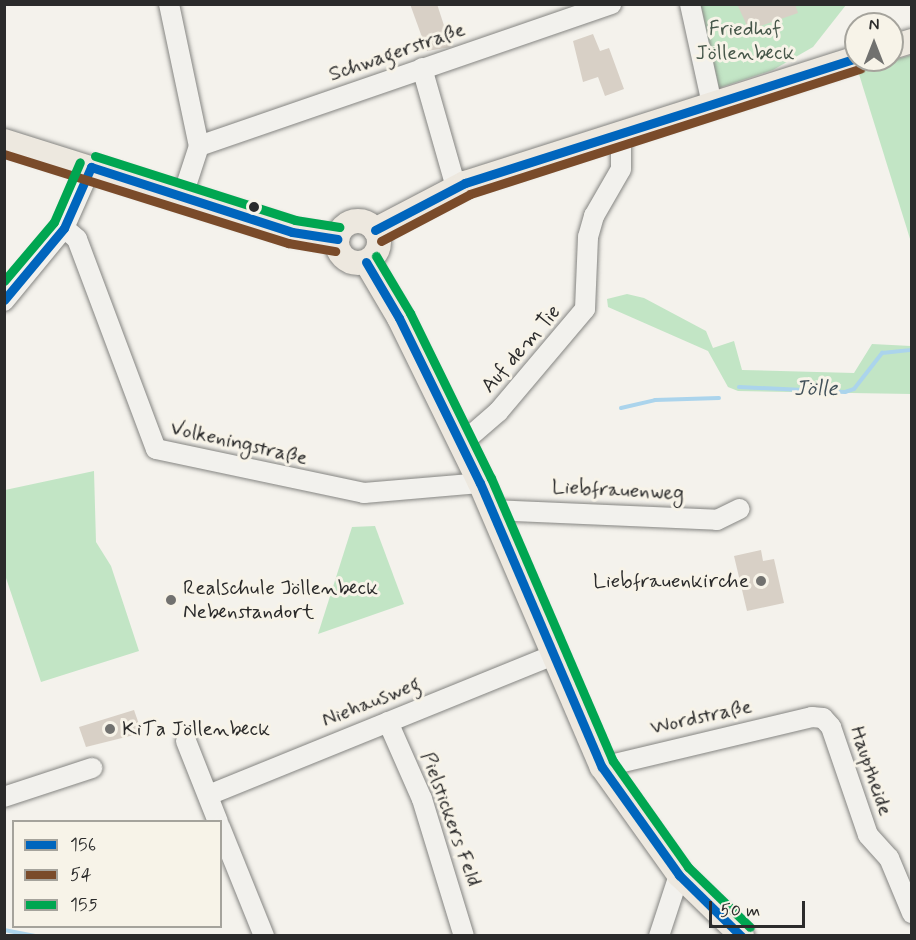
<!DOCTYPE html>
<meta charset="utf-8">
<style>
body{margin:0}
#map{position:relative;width:916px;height:940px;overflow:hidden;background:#f4f2ec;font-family:Mynerve,sans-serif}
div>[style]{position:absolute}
.green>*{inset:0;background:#c2e5c5}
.stream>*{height:4px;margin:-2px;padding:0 2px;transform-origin:2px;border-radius:2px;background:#abd4ec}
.building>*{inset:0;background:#d8d0c6}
.roads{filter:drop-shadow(0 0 2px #858582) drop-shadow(0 0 2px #858582)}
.minor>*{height:20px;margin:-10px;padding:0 10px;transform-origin:10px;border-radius:10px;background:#f2f1ed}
.major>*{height:24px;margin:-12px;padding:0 12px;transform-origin:12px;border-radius:12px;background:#ede8df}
.major>.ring{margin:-12px;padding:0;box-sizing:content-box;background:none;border:24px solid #ede8df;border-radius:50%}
.bus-1>*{height:9px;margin:-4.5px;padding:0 4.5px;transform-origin:4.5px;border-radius:4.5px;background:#0065bd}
.bus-2>*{height:9px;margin:-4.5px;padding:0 4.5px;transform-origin:4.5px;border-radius:4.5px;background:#7a4b2a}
.bus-3>*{height:9px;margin:-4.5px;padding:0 4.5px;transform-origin:4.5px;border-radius:4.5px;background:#00a651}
.dots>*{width:16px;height:16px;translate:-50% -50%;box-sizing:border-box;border:3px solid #f7f3e8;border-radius:50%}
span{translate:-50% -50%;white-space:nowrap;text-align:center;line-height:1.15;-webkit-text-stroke:6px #f7f3e8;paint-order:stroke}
.park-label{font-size:21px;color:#46574a}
.street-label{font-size:21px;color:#2b2b2b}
.poi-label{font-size:21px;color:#2b2b2b}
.right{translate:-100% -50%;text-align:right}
.left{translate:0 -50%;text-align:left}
.water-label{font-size:22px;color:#43525b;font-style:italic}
.frame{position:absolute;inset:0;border:6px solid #2b2b2b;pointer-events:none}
.legend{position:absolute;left:12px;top:820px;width:210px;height:108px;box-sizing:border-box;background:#f7f3e8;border:2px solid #a5a39c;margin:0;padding:8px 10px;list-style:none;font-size:18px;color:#2b2b2b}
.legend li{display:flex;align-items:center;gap:12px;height:30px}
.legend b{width:30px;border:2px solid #a5a39c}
.north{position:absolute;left:844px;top:12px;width:60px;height:60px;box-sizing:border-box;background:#f7f3e8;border:2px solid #a5a39c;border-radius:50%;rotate:0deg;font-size:16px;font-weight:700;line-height:24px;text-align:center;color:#2b2b2b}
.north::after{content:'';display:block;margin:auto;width:21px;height:27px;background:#71716f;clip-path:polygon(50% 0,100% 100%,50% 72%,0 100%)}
.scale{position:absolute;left:709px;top:901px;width:96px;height:27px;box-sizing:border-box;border:3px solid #2b2b2b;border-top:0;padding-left:8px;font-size:18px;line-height:21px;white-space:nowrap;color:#2b2b2b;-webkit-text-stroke:4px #f7f3e8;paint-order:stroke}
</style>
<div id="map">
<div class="green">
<div style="clip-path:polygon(701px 5px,846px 5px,813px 47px,773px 70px,719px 88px)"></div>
<div style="clip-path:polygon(911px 55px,912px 55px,911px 242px,858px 71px)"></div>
<div style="clip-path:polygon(627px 294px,644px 298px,706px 331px,713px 348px,734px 341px,742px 370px,854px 373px,872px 344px,911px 346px,911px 394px,738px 391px,728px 387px,708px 351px,608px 307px,607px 299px)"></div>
<div style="clip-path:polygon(94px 471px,96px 542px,111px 566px,139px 651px,41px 682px,5px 575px,5px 490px)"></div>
<div style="clip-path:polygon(375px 526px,404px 604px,318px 634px,352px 527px)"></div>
</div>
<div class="stream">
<div style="left:739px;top:387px;width:106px;rotate:2.7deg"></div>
<div style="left:845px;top:392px;width:9px;rotate:-18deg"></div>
<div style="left:854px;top:389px;width:46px;rotate:-52.1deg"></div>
<div style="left:882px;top:353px;width:30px;rotate:-6deg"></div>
<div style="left:621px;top:408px;width:35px;rotate:-13deg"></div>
<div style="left:655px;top:400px;width:64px;rotate:-1.8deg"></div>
<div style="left:4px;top:930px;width:33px;rotate:11deg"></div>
</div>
<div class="building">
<div style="clip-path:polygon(410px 4px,437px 4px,451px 47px,427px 51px)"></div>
<div style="clip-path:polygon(737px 4px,795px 4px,798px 13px,749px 30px)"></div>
<div style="clip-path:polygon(593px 34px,600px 51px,609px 48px,624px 89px,605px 96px,598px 77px,583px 82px,573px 41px)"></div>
<div style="clip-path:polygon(761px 550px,763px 561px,774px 559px,784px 603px,747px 611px,734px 556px)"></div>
<div style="clip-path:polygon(134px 710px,142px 733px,86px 747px,79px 727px)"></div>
</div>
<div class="roads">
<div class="minor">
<div style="left:169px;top:4px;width:145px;rotate:78.1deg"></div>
<div style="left:199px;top:146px;width:52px;rotate:108.1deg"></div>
<div style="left:690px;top:4px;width:102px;rotate:77.6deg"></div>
<div style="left:422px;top:68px;width:124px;rotate:74.1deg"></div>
<div style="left:199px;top:146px;width:436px;rotate:-19deg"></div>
<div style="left:64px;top:228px;width:17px;rotate:40deg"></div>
<div style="left:77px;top:239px;width:224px;rotate:69.4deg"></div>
<div style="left:156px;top:449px;width:213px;rotate:11.9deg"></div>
<div style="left:364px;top:493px;width:116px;rotate:-4.9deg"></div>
<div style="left:4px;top:301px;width:94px;rotate:-50.6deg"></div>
<div style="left:64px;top:228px;width:67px;rotate:-66.1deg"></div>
<div style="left:461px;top:444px;width:49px;rotate:-40.9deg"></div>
<div style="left:498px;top:412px;width:135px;rotate:-49.8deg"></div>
<div style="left:585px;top:309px;width:72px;rotate:-87.6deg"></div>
<div style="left:588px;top:237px;width:22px;rotate:-74deg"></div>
<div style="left:594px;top:216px;width:54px;rotate:-60.1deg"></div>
<div style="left:621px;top:169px;width:35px;rotate:-90deg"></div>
<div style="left:491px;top:510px;width:226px;rotate:2.5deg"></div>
<div style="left:717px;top:520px;width:25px;rotate:-26deg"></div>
<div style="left:388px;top:722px;width:84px;rotate:66.2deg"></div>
<div style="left:422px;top:799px;width:143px;rotate:73deg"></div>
<div style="left:186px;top:741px;width:87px;rotate:68.4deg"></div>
<div style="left:602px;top:767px;width:216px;rotate:-13.4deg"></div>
<div style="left:812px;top:717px;width:11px;rotate:5deg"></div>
<div style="left:823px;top:718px;width:12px;rotate:48deg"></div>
<div style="left:831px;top:727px;width:114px;rotate:71.1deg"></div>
<div style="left:868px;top:835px;width:31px;rotate:48deg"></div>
<div style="left:889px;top:858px;width:60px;rotate:67.3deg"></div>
<div style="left:211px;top:794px;width:367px;rotate:-22.1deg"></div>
<div style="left:4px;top:797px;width:93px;rotate:-18.2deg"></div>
<div style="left:220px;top:827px;width:118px;rotate:68deg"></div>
<div style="left:659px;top:936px;width:64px;rotate:-71.8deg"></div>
</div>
<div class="major">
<div style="left:892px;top:47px;width:21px;rotate:-17deg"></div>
<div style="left:4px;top:141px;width:302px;rotate:17.5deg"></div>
<div style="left:292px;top:232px;width:46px;rotate:8.8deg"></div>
<div class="ring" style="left:337px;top:221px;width:18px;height:18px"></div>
<div style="left:375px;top:230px;width:102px;rotate:-27.6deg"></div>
<div style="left:465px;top:183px;width:410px;rotate:-17.7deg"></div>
<div style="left:366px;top:262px;width:65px;rotate:59.5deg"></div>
<div style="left:399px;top:318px;width:184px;rotate:63.9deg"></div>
<div style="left:480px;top:483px;width:309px;rotate:66.8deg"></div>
<div style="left:602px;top:767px;width:133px;rotate:54.5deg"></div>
<div style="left:679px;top:875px;width:88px;rotate:44.1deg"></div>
</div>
</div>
<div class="bus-1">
<div style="left:375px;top:230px;width:102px;rotate:-27.6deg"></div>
<div style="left:465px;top:183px;width:410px;rotate:-17.7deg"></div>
<div style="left:366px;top:262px;width:65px;rotate:59.5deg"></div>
<div style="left:399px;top:318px;width:184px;rotate:63.9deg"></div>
<div style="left:480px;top:483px;width:309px;rotate:66.8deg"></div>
<div style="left:602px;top:767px;width:133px;rotate:54.5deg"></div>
<div style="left:679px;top:875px;width:87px;rotate:44.5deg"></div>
<div style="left:4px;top:300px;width:94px;rotate:-50.2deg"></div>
<div style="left:64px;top:228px;width:67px;rotate:-66.1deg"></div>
<div style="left:91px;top:167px;width:211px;rotate:17.9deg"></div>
<div style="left:292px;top:232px;width:46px;rotate:8.8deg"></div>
</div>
<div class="bus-2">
<div style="left:4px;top:154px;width:298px;rotate:17.4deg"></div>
<div style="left:288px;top:243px;width:48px;rotate:9.7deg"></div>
<div style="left:381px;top:241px;width:101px;rotate:-27.8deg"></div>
<div style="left:470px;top:194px;width:410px;rotate:-17.8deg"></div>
</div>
<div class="bus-3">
<div style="left:95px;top:156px;width:210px;rotate:17.7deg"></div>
<div style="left:295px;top:220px;width:45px;rotate:9deg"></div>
<div style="left:376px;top:256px;width:66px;rotate:59.2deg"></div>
<div style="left:410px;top:313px;width:184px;rotate:63.9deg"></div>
<div style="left:491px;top:478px;width:308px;rotate:66.7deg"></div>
<div style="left:613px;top:761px;width:130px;rotate:54.7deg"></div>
<div style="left:688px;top:867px;width:86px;rotate:44.1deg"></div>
<div style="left:4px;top:281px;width:77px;rotate:-49.7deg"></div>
<div style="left:54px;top:222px;width:65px;rotate:-66.6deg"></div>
</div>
<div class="dots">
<div style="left:254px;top:207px;background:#2b2b2b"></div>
<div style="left:761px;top:581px;background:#71716f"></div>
<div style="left:171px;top:600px;background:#71716f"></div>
<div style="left:110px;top:729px;background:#71716f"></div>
</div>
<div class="park-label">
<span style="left:745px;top:41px">Friedhof<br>Jöllenbeck</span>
</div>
<div class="street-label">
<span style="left:397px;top:52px;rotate:-19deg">Schwagerstraße</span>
<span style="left:521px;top:349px;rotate:-49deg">Auf dem Tie</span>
<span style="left:239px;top:443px;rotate:13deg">Volkeningstraße</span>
<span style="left:618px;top:490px;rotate:3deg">Liebfrauenweg</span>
<span style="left:371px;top:702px;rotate:-22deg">Niehausweg</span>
<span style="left:701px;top:717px;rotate:-12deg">Wordstraße</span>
<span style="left:871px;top:771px;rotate:71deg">Hauptheide</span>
<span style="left:451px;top:819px;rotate:70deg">Pielstickers Feld</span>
</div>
<div class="poi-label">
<span class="right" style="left:749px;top:581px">Liebfrauenkirche</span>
<span class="left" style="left:183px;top:600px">Realschule Jöllenbeck<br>Nebenstandort</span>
<span class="left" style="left:122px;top:729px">KiTa Jöllenbeck</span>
</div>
<div class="water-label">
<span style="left:816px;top:390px">Jölle</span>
</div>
<div class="frame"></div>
<ul class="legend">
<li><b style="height:8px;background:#0065bd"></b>156</li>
<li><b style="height:8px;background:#7a4b2a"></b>54</li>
<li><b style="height:8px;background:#00a651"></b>155</li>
</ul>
<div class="north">N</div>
<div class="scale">50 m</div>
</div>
